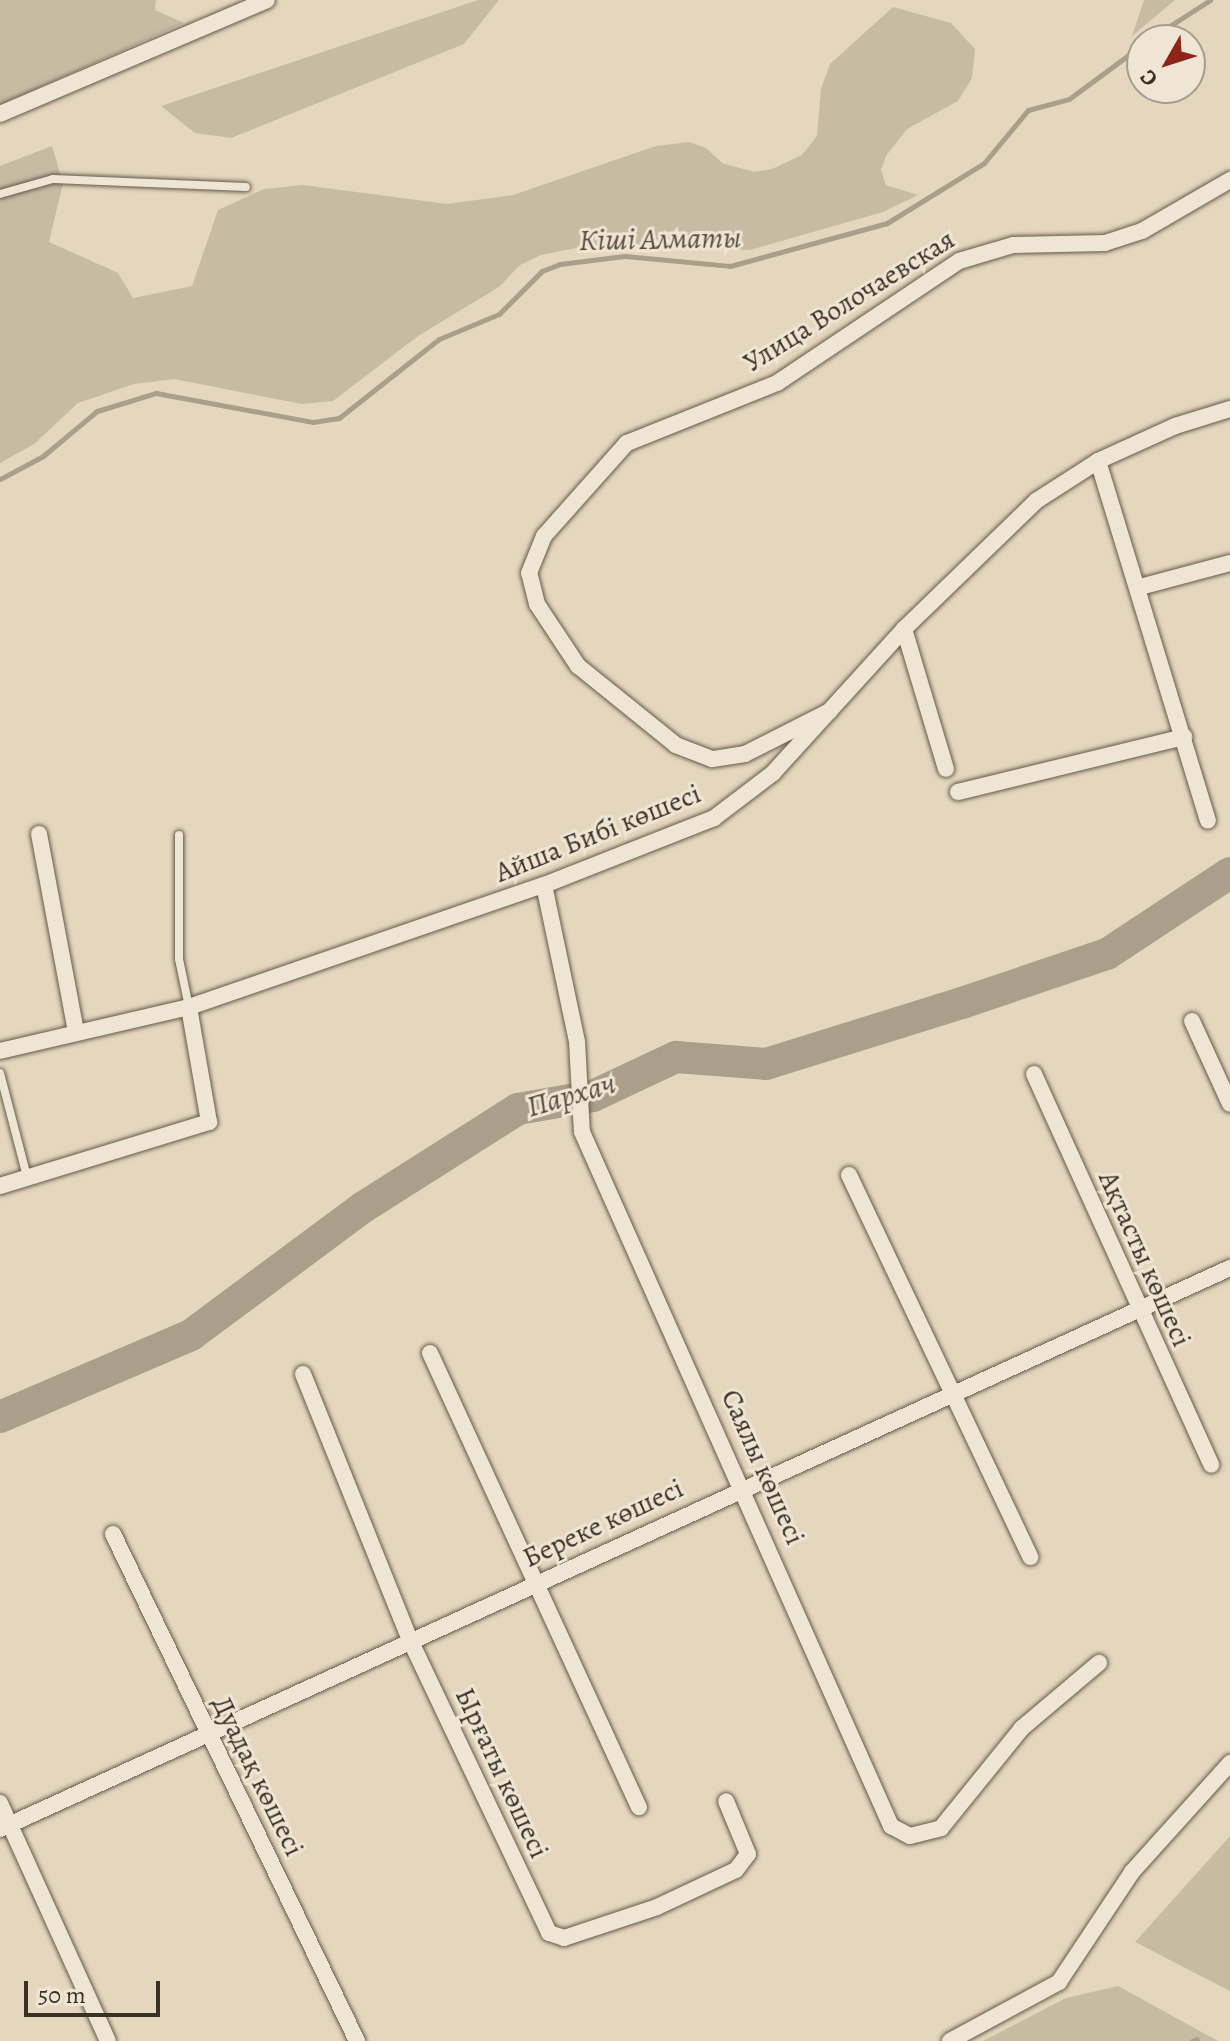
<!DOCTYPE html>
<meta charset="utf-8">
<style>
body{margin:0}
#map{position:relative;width:1230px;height:2041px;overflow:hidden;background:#e5d7bd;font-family:Alegreya,serif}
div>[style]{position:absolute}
.green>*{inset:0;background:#c8bba3}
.stream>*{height:5px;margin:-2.5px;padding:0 2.5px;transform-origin:2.5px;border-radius:2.5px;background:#ab9e8a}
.river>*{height:32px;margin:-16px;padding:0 16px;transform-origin:16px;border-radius:16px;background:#ab9e8a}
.roads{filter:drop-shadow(0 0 2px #645a4c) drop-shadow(0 0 2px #645a4c)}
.lane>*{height:8px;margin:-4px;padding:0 4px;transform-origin:4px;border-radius:4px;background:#eee5d4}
.street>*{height:16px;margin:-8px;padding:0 8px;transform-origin:8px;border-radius:8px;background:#eee5d4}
span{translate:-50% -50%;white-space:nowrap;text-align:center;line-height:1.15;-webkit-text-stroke:6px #eee5d4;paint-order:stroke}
.street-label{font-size:28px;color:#393026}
.water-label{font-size:30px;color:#564c3f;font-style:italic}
.north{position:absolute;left:1126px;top:24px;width:80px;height:80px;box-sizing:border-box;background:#eee5d4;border:2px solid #a69d8e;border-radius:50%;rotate:231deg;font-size:22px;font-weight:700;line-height:32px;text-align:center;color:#393026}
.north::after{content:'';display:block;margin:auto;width:28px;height:36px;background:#8f2418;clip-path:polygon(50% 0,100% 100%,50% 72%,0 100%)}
.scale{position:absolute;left:24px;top:1981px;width:136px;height:36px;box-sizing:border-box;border:4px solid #393026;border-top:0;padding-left:10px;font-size:24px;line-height:28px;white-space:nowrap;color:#393026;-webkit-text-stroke:6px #eee5d4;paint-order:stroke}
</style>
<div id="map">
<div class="green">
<div style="clip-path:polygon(0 0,156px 0,155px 10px,184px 23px,0 105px)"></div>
<div style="clip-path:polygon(478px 0,499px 0,464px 44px,231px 138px,195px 133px,161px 106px)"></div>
<div style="clip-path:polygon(1144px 0,1175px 0,1132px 36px)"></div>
<div style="clip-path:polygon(893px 7px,951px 23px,975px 49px,972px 78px,958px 101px,907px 129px,886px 156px,881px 170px,886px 185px,918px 195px,883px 212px,750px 250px,592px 245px,541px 255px,520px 265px,499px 287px,418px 336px,333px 401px,302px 404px,174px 379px,134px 384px,78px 403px,34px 444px,0 463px,0 166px,52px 146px,63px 183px,49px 242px,118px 273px,133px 298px,192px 286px,218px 210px,264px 189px,303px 185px,447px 204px,513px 195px,656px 146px,689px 142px,706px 148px,722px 163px,754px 172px,772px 169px,802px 155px,817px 136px,821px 89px,830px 64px)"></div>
<div style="clip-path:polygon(1230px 1836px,1230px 1991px,1135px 1942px)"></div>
<div style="clip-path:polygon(1118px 1986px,1218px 2041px,983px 2041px,1066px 1998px)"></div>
</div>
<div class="stream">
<div style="left:1148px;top:40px;width:74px;rotate:-32.8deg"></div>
<div style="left:0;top:479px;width:49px;rotate:-28.1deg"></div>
<div style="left:43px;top:456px;width:70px;rotate:-39.8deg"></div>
<div style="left:97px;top:411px;width:62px;rotate:-17deg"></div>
<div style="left:156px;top:393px;width:160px;rotate:10.5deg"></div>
<div style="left:313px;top:422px;width:26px;rotate:-9deg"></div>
<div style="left:339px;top:418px;width:127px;rotate:-38.3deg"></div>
<div style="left:439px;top:339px;width:65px;rotate:-22.6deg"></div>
<div style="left:499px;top:314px;width:61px;rotate:-45deg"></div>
<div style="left:542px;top:271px;width:19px;rotate:-21deg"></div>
<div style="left:560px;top:264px;width:65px;rotate:-7deg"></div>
<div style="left:625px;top:256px;width:105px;rotate:5.4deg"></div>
<div style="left:730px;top:266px;width:163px;rotate:-15.3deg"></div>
<div style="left:887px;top:223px;width:114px;rotate:-31.7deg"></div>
<div style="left:984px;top:163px;width:69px;rotate:-50.3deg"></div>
<div style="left:1028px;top:110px;width:42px;rotate:-15deg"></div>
<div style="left:1069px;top:99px;width:91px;rotate:-36.5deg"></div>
<div style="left:1192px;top:2041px;width:5px;rotate:-22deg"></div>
</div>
<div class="river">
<div style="left:0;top:1417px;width:208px;rotate:-23.2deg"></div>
<div style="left:191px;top:1335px;width:213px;rotate:-36.6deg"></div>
<div style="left:362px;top:1208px;width:185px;rotate:-32.4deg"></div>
<div style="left:518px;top:1109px;width:76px;rotate:-9.8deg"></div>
<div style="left:593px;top:1096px;width:92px;rotate:-25.2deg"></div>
<div style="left:676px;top:1057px;width:90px;rotate:4.4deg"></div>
<div style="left:766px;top:1064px;width:205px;rotate:-17.3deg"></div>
<div style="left:962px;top:1003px;width:153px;rotate:-18.7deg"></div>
<div style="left:1107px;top:954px;width:147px;rotate:-33.4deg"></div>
</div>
<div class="roads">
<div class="lane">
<div style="left:0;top:194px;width:55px;rotate:-15.8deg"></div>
<div style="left:53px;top:179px;width:193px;rotate:2.4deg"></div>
<div style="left:179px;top:835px;width:124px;rotate:90deg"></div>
<div style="left:179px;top:959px;width:49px;rotate:78.2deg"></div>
<div style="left:0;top:1073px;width:107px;rotate:75.4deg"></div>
</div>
<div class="street">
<div style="left:0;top:114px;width:290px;rotate:-23.1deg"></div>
<div style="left:1098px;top:461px;width:376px;rotate:73deg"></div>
<div style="left:1140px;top:587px;width:93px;rotate:-14.9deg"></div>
<div style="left:904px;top:629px;width:146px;rotate:73.3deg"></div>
<div style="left:830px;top:711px;width:95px;rotate:153.2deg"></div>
<div style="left:745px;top:754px;width:33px;rotate:171deg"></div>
<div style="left:712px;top:759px;width:39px;rotate:-159deg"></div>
<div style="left:676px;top:745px;width:126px;rotate:-141.1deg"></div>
<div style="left:578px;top:666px;width:74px;rotate:-123.5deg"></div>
<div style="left:537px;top:604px;width:32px;rotate:-104deg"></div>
<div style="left:529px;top:573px;width:40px;rotate:-68deg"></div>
<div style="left:544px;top:536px;width:125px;rotate:-48.3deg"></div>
<div style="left:627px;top:443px;width:162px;rotate:-21.8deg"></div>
<div style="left:777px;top:383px;width:219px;rotate:-33.8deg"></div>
<div style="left:959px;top:261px;width:56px;rotate:-16.5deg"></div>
<div style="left:1013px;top:245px;width:92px;rotate:-1.2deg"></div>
<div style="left:1105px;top:243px;width:39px;rotate:-18deg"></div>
<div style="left:1142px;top:231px;width:102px;rotate:-30.1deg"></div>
<div style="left:958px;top:792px;width:233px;rotate:-13.7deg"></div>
<div style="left:39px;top:834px;width:201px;rotate:79.4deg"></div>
<div style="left:544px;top:885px;width:159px;rotate:78.1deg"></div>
<div style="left:577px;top:1041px;width:91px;rotate:86.9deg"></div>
<div style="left:582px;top:1132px;width:760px;rotate:66deg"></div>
<div style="left:891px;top:1826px;width:21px;rotate:28deg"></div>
<div style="left:910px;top:1836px;width:32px;rotate:-14deg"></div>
<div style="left:941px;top:1828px;width:129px;rotate:-51deg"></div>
<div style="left:1022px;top:1728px;width:101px;rotate:-40.2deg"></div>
<div style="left:1192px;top:1021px;width:91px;rotate:65.4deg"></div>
<div style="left:0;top:1051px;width:194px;rotate:-13.1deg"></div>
<div style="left:189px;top:1007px;width:375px;rotate:-19deg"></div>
<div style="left:544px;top:885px;width:183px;rotate:-21.5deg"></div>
<div style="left:714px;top:818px;width:74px;rotate:-37.3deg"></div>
<div style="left:773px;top:773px;width:195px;rotate:-47.7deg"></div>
<div style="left:904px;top:629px;width:184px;rotate:-44.1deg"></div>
<div style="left:1036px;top:501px;width:74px;rotate:-32.8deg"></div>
<div style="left:1098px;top:461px;width:85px;rotate:-24.4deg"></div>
<div style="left:1175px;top:426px;width:58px;rotate:-17.2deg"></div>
<div style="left:1034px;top:1074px;width:429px;rotate:65.6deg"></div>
<div style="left:849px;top:1175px;width:423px;rotate:64.6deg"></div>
<div style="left:0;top:1186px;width:219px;rotate:-17deg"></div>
<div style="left:209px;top:1122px;width:117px;rotate:-99.9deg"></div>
<div style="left:430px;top:1353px;width:500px;rotate:65.3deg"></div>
<div style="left:303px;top:1374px;width:289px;rotate:68.1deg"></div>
<div style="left:411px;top:1642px;width:322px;rotate:64.6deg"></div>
<div style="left:549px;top:1933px;width:16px;rotate:18deg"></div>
<div style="left:564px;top:1938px;width:98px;rotate:-18.4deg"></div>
<div style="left:657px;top:1907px;width:87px;rotate:-25.1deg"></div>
<div style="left:736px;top:1870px;width:20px;rotate:-53deg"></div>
<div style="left:748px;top:1854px;width:57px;rotate:-112.5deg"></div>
<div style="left:113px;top:1534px;width:563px;rotate:64.3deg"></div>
<div style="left:0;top:1803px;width:261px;rotate:65.6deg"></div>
<div style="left:0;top:1829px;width:1352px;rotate:-24.52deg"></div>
<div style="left:950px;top:2041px;width:124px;rotate:-28.4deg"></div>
<div style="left:1059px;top:1982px;width:132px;rotate:-56.4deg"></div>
<div style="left:1132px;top:1872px;width:147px;rotate:-48deg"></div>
</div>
</div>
<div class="street-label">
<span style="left:849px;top:301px;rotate:-32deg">Улица Волочаевская</span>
<span style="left:598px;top:833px;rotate:-22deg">Айша Бибі көшесі</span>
<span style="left:1145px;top:1259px;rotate:66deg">Ақтасты көшесі</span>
<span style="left:763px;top:1467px;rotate:66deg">Саялы көшесі</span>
<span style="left:603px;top:1523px;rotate:-25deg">Береке көшесі</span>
<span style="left:502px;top:1773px;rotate:65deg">Ырғаты көшесі</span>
<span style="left:258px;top:1776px;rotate:64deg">Дуадақ көшесі</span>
</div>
<div class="water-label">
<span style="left:660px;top:239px;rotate:-1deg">Кіші Алматы</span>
<span style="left:571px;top:1095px;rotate:-16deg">Пархач</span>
</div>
<div class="north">С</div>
<div class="scale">50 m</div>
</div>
